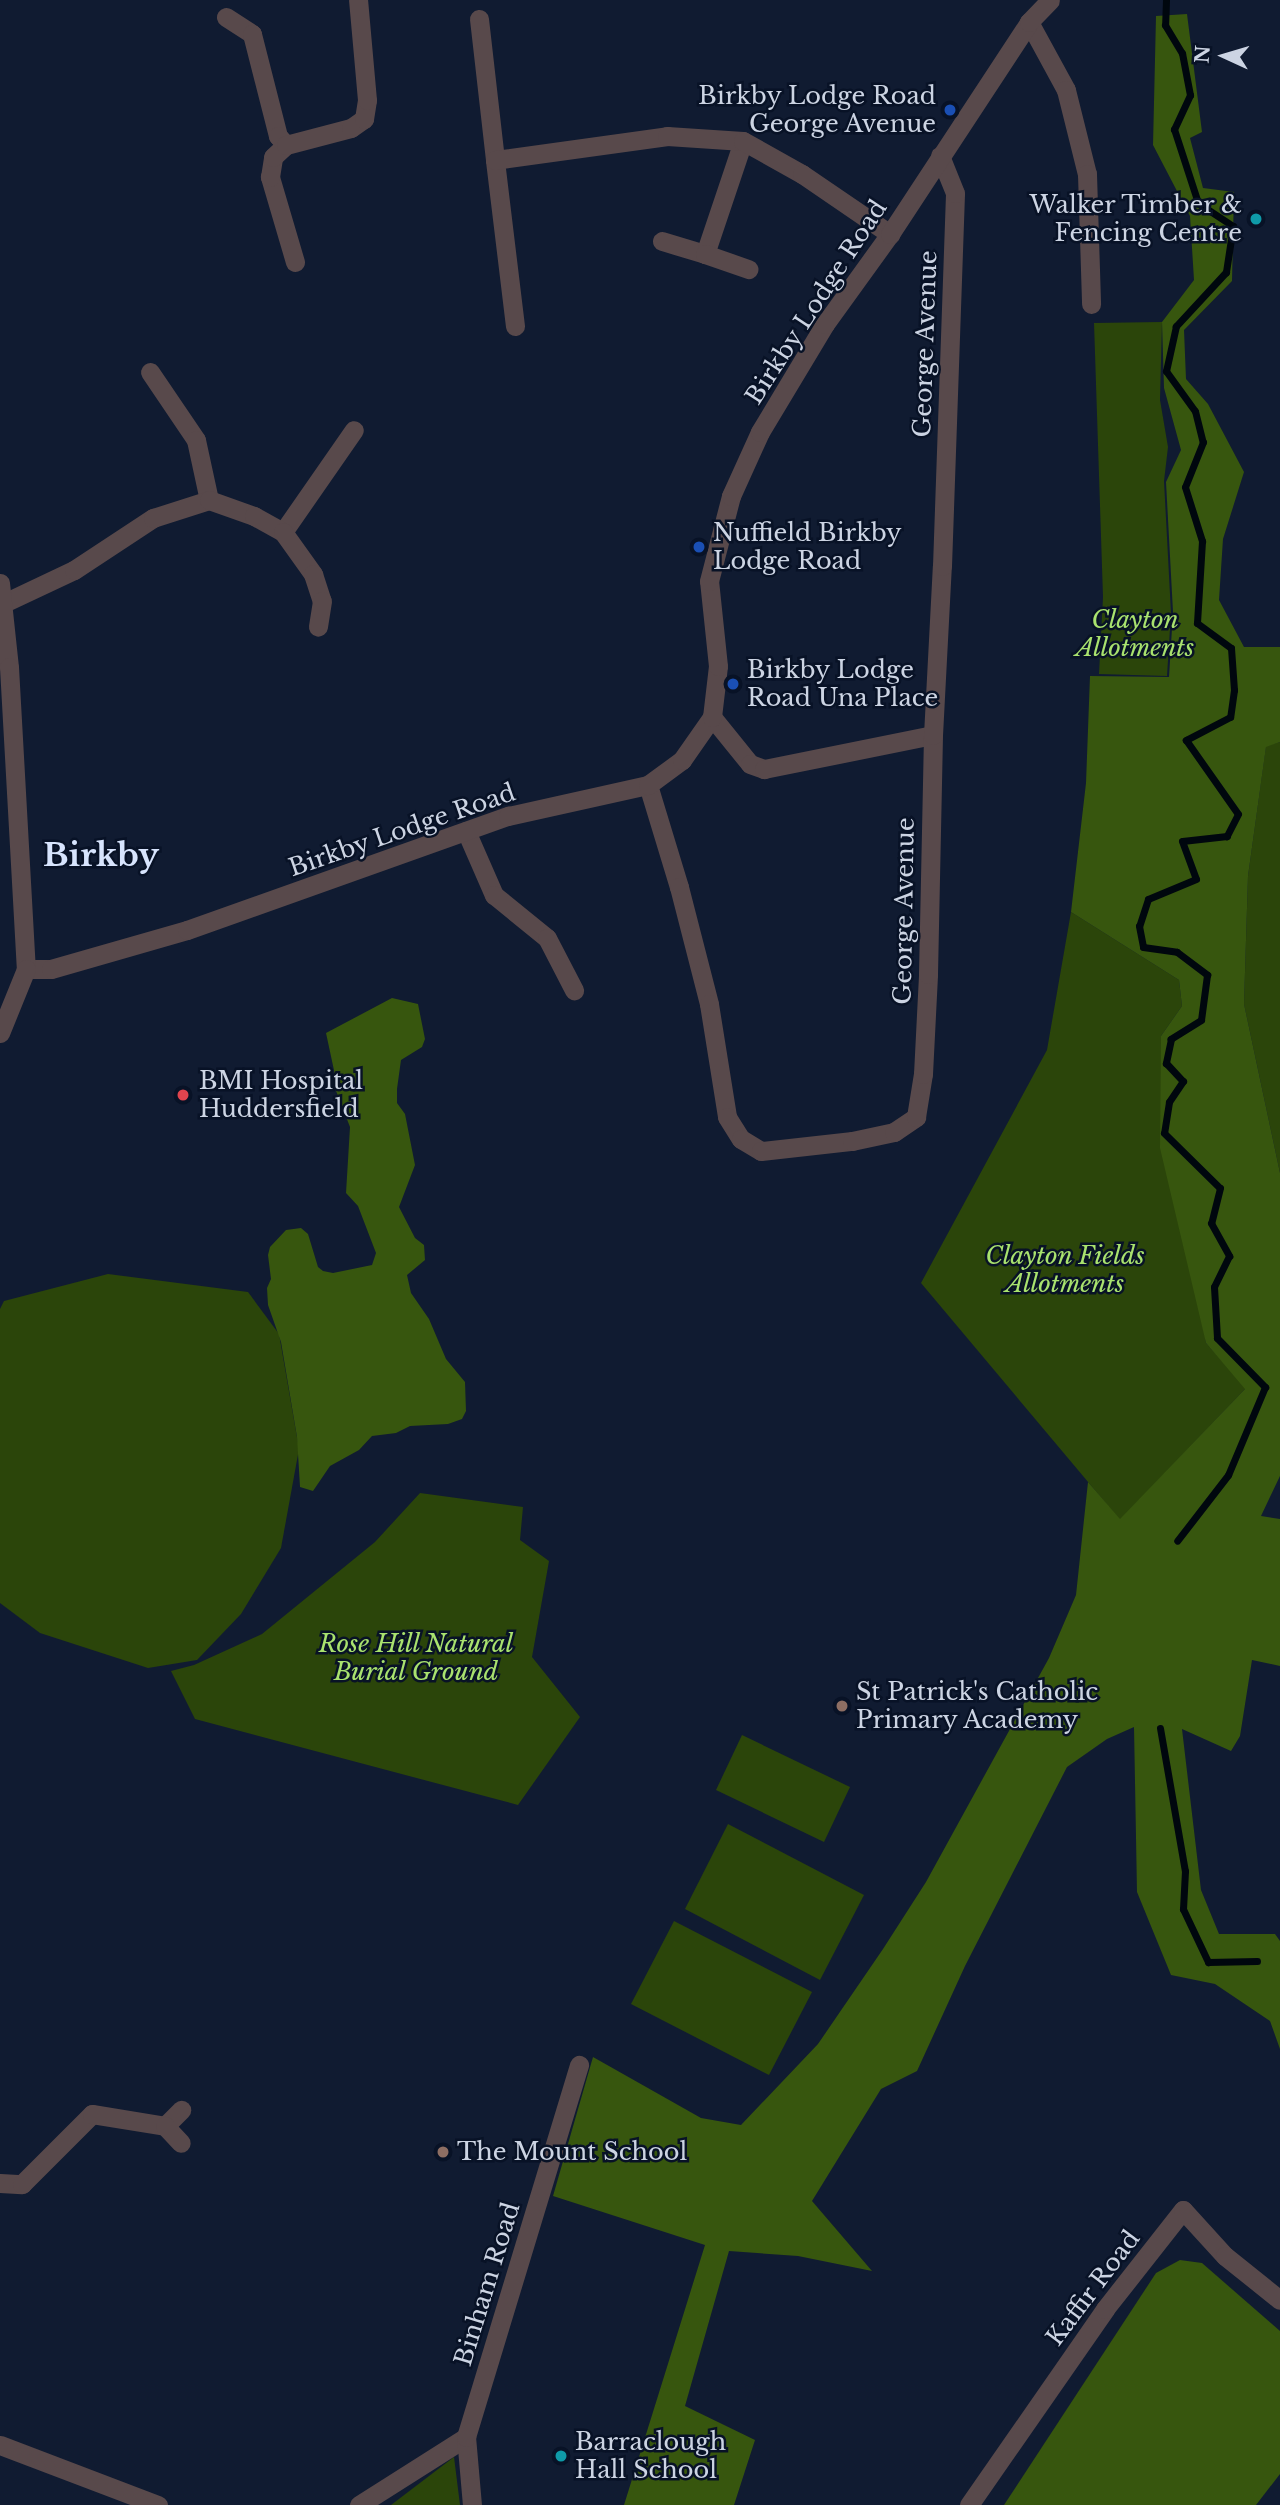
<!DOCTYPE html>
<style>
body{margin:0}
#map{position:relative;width:1280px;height:2505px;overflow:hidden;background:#101b31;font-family:"Libre Baskerville",serif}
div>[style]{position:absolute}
.green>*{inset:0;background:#2b450a}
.forest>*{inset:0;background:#37560e}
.stream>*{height:7px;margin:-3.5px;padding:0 3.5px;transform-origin:3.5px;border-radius:3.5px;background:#00070e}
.minor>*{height:19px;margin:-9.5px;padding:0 9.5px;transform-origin:9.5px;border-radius:9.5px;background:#58494b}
.tertiary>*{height:19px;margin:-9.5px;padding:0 9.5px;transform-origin:9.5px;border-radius:9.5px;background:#58494b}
.dots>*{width:19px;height:19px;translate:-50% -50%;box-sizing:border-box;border:4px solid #081226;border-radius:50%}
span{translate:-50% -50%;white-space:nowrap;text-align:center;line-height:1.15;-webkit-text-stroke:5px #081226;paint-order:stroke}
.poi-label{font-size:24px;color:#ccd4e3}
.right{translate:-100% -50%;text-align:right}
.left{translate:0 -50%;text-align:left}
.street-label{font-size:24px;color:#ccd4e3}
.park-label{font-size:24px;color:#a9e26e;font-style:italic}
.district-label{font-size:32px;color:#d7e4fd;font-weight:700}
.north{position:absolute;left:1189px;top:21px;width:70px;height:70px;-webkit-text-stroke:5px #081226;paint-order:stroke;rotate:274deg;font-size:19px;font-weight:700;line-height:28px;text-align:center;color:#ccd4e3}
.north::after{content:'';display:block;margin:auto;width:24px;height:32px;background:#ccd4e3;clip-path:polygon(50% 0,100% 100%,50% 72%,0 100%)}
</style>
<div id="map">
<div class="green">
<div style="clip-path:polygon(1162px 322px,1160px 400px,1168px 447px,1164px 481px,1171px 613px,1167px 676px,1099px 674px,1103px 597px,1094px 323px)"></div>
<div style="clip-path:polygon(1280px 742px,1280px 1173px,1244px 1004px,1248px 876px,1266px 746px)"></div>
<div style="clip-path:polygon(1071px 912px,1179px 980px,1182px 1006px,1161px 1036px,1206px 1343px,1246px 1388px,1120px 1520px,921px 1283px,1047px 1050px)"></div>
<div style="clip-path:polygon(108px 1274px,248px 1292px,279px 1334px,299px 1449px,281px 1548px,241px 1614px,197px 1660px,148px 1668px,40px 1633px,0 1603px,0 1309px,4px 1301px)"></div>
<div style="clip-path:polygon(420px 1493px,523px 1507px,520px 1540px,549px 1561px,532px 1657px,580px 1717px,518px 1805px,195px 1719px,171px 1671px,194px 1665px,262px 1634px,375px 1542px)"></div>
<div style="clip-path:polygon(742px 1735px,850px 1787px,824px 1842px,716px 1790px)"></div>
<div style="clip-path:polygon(728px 1824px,864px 1895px,820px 1980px,685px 1909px)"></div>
<div style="clip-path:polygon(674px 1921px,812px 1992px,769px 2075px,631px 2004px)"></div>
<div style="clip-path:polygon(454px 2457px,460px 2505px,391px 2505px)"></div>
</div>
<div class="forest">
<div style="clip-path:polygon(1187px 14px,1202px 132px,1190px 138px,1203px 188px,1234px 192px,1232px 281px,1184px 330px,1186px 379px,1208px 404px,1244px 472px,1223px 539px,1219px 600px,1244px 647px,1280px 647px,1280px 742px,1266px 747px,1248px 876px,1244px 1004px,1280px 1173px,1280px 1476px,1261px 1516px,1280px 1519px,1280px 1666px,1252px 1660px,1240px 1736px,1231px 1751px,1182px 1729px,1201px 1890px,1219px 1934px,1275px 1934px,1280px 1941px,1280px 2049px,1270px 2021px,1215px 1984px,1171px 1975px,1137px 1892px,1134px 1727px,1107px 1739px,1067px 1767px,965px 1966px,917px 2071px,881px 2089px,812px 2201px,872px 2271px,798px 2256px,729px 2251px,685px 2406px,755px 2440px,734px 2505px,624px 2505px,705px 2245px,553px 2196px,593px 2057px,701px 2118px,741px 2125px,818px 2044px,883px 1949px,926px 1882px,1049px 1658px,1076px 1595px,1088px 1482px,1120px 1519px,1245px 1389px,1206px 1343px,1160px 1148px,1161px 1036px,1182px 1006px,1179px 980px,1071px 912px,1086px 783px,1090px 676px,1169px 677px,1173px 612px,1166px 482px,1181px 450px,1164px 388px,1162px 322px,1194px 280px,1190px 216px,1153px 145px,1156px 16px)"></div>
<div style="clip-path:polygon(392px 998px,418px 1004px,425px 1039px,422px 1047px,401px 1060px,397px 1089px,397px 1103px,405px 1114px,415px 1165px,399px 1207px,415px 1238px,424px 1245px,425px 1260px,407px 1275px,411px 1293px,429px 1319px,446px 1359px,465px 1382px,466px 1411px,462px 1419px,448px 1424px,410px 1426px,396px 1433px,372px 1436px,359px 1450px,330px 1466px,313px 1491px,300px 1487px,297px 1437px,281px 1342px,268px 1305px,267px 1288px,271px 1279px,268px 1255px,270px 1247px,286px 1230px,301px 1228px,308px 1234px,318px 1267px,323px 1271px,333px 1273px,372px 1265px,376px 1253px,358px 1206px,346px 1193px,350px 1127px,333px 1083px,335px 1075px,326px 1033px)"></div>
<div style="clip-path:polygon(1180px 2260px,1202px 2263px,1280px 2331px,1280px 2474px,1256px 2505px,1004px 2505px,1156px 2273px)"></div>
</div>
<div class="stream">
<div style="left:1166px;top:0;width:25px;rotate:92deg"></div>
<div style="left:1165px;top:25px;width:33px;rotate:59deg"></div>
<div style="left:1182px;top:53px;width:43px;rotate:79.2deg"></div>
<div style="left:1190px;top:95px;width:38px;rotate:115deg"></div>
<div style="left:1174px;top:129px;width:78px;rotate:72deg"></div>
<div style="left:1198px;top:203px;width:42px;rotate:33.3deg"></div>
<div style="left:1233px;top:226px;width:47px;rotate:98.7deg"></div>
<div style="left:1226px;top:272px;width:74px;rotate:132.8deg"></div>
<div style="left:1176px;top:326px;width:46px;rotate:102.5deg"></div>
<div style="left:1166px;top:371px;width:49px;rotate:54.1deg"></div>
<div style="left:1195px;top:411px;width:32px;rotate:76deg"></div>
<div style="left:1203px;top:442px;width:48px;rotate:111.8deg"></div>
<div style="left:1185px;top:487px;width:57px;rotate:72.5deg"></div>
<div style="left:1202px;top:541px;width:82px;rotate:93.5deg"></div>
<div style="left:1197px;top:623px;width:42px;rotate:36.3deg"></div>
<div style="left:1231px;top:648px;width:42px;rotate:85.9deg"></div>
<div style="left:1234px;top:690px;width:27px;rotate:98deg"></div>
<div style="left:1230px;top:717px;width:50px;rotate:152.4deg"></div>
<div style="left:1186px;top:740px;width:90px;rotate:54.9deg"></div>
<div style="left:1238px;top:814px;width:25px;rotate:117deg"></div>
<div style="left:1227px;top:836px;width:45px;rotate:173.7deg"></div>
<div style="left:1182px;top:841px;width:40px;rotate:69.8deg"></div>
<div style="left:1196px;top:879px;width:52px;rotate:157.4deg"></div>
<div style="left:1148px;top:899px;width:28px;rotate:108deg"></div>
<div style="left:1139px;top:926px;width:21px;rotate:79deg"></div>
<div style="left:1143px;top:947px;width:34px;rotate:8deg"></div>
<div style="left:1177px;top:952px;width:38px;rotate:37deg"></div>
<div style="left:1207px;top:975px;width:45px;rotate:97.6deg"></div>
<div style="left:1201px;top:1020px;width:36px;rotate:148deg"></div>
<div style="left:1171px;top:1039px;width:25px;rotate:102deg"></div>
<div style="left:1166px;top:1063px;width:25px;rotate:47deg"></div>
<div style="left:1183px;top:1081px;width:25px;rotate:124deg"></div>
<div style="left:1169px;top:1102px;width:31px;rotate:99deg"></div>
<div style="left:1164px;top:1133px;width:78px;rotate:44.5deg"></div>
<div style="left:1220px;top:1188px;width:36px;rotate:104deg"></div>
<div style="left:1211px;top:1223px;width:38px;rotate:61deg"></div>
<div style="left:1229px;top:1256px;width:34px;rotate:116deg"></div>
<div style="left:1214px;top:1287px;width:51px;rotate:86.6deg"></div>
<div style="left:1217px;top:1338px;width:69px;rotate:45.6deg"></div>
<div style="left:1265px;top:1387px;width:95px;rotate:112.8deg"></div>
<div style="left:1228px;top:1475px;width:83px;rotate:127.7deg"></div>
<div style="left:1160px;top:1728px;width:145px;rotate:80.1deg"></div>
<div style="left:1185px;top:1871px;width:38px;rotate:93deg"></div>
<div style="left:1183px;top:1909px;width:59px;rotate:64.7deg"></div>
<div style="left:1208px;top:1962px;width:49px;rotate:-1.2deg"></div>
</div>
<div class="minor">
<div style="left:226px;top:17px;width:31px;rotate:33deg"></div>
<div style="left:252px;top:34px;width:105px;rotate:75.7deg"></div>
<div style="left:278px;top:136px;width:12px;rotate:48deg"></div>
<div style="left:479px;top:19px;width:142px;rotate:83.5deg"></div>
<div style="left:1029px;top:22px;width:77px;rotate:61.4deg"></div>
<div style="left:1066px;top:90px;width:87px;rotate:76deg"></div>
<div style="left:1087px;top:174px;width:130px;rotate:88.2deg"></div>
<div style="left:662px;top:241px;width:45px;rotate:16.8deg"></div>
<div style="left:705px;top:254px;width:119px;rotate:-71.4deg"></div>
<div style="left:705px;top:254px;width:46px;rotate:19.2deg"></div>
<div style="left:295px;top:262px;width:89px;rotate:-106.4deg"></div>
<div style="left:270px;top:177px;width:20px;rotate:-81deg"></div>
<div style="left:273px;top:157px;width:18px;rotate:-43deg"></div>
<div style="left:286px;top:145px;width:67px;rotate:-14.7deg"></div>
<div style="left:351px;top:128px;width:16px;rotate:-35deg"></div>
<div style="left:364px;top:119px;width:19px;rotate:-81deg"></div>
<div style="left:367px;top:100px;width:100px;rotate:-95.1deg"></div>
<div style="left:515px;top:326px;width:167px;rotate:-96.9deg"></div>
<div style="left:495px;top:160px;width:174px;rotate:-7.9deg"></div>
<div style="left:667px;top:136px;width:76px;rotate:3.8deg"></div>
<div style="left:743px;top:141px;width:68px;rotate:29.2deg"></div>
<div style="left:802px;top:174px;width:107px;rotate:34.3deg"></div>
<div style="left:150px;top:372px;width:82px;rotate:55.9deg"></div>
<div style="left:196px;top:440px;width:61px;rotate:77.8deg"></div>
<div style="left:283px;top:532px;width:124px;rotate:-55.2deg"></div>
<div style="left:4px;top:603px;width:77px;rotate:-25.2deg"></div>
<div style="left:74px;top:570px;width:95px;rotate:-33.4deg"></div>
<div style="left:153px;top:518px;width:59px;rotate:-17.8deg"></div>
<div style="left:209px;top:500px;width:48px;rotate:19.6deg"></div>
<div style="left:254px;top:516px;width:33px;rotate:29deg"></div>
<div style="left:283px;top:532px;width:52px;rotate:54.5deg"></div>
<div style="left:313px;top:574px;width:28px;rotate:72deg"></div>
<div style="left:322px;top:601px;width:26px;rotate:99deg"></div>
<div style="left:712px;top:717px;width:60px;rotate:51deg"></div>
<div style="left:750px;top:764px;width:15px;rotate:20deg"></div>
<div style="left:764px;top:769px;width:172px;rotate:-11.4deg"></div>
<div style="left:648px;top:785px;width:107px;rotate:73.1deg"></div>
<div style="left:679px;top:887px;width:121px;rotate:75.6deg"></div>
<div style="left:709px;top:1004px;width:114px;rotate:80.9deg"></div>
<div style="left:727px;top:1117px;width:26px;rotate:58deg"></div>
<div style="left:741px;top:1139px;width:23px;rotate:31deg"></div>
<div style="left:761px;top:1151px;width:92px;rotate:-6.3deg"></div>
<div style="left:852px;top:1141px;width:43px;rotate:-12.1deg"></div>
<div style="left:894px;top:1132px;width:27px;rotate:-34deg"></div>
<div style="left:916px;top:1117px;width:44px;rotate:-80.8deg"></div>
<div style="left:923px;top:1074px;width:100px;rotate:-87.1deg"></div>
<div style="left:928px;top:974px;width:239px;rotate:-88.8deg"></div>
<div style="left:933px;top:735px;width:169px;rotate:-87deg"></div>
<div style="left:942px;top:566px;width:373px;rotate:-88deg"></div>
<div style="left:955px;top:193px;width:40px;rotate:-112deg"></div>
<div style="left:466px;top:831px;width:70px;rotate:66.4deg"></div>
<div style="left:494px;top:895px;width:68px;rotate:39.1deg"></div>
<div style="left:547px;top:938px;width:59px;rotate:62.6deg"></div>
<div style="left:26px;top:969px;width:25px"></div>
<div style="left:51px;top:969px;width:141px;rotate:-16deg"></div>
<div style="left:187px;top:930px;width:341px;rotate:-19.6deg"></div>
<div style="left:508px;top:816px;width:143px;rotate:-12.5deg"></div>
<div style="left:648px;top:785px;width:42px;rotate:-36.3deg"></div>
<div style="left:682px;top:760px;width:52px;rotate:-55.1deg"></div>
<div style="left:712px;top:717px;width:51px;rotate:-83.3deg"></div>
<div style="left:718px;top:666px;width:85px;rotate:-96deg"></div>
<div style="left:709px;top:581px;width:88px;rotate:-75.5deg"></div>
<div style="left:731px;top:496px;width:70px;rotate:-65.6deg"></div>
<div style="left:760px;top:432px;width:126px;rotate:-59deg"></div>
<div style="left:825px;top:324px;width:111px;rotate:-54.2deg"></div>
<div style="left:890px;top:234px;width:254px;rotate:-56.7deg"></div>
<div style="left:1029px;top:22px;width:30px;rotate:-46deg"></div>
<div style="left:165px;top:2126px;width:23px;rotate:-45deg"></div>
<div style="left:0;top:2183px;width:22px;rotate:3deg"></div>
<div style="left:22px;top:2184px;width:99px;rotate:-45deg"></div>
<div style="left:92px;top:2114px;width:74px;rotate:9.3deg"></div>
<div style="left:165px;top:2126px;width:23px;rotate:47deg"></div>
<div style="left:0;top:2445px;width:169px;rotate:20.8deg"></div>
<div style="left:359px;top:2505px;width:127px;rotate:-32.4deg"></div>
<div style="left:472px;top:2505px;width:68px;rotate:-95deg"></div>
<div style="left:466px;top:2437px;width:389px;rotate:-73.1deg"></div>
<div style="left:969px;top:2505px;width:239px;rotate:-55.2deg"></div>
<div style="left:1105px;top:2309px;width:126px;rotate:-51.8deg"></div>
<div style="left:1183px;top:2210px;width:62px;rotate:47.6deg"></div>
<div style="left:1225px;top:2256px;width:70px;rotate:38.7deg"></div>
</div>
<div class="tertiary">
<div style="left:0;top:583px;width:84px;rotate:83.9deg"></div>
<div style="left:9px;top:667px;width:302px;rotate:86.8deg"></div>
<div style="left:26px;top:969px;width:69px;rotate:112.1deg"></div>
</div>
<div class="dots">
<div style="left:950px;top:110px;background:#1a4fb4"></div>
<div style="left:1256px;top:219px;background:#0f9aa8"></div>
<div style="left:699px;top:547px;background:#1a4fb4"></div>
<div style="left:733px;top:684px;background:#1a4fb4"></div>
<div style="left:183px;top:1095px;background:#e0444e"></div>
<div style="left:842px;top:1706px;background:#8d6e63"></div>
<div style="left:443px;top:2152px;background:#8d6e63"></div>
<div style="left:561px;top:2456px;background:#0f9aa8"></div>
</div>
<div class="poi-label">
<span class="right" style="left:936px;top:110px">Birkby Lodge Road<br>George Avenue</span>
<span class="right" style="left:1242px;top:219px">Walker Timber &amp;<br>Fencing Centre</span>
<span class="left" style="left:713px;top:547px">Nuffield Birkby<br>Lodge Road</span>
<span class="left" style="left:747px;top:684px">Birkby Lodge<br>Road Una Place</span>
<span class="left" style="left:199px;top:1095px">BMI Hospital<br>Huddersfield</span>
<span class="left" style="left:856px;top:1706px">St Patrick's Catholic<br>Primary Academy</span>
<span class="left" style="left:457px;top:2152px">The Mount School</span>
<span class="left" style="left:575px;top:2456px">Barraclough<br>Hall School</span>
</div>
<div class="street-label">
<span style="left:816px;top:302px;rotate:-57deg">Birkby Lodge Road</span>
<span style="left:925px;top:344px;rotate:-88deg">George Avenue</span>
<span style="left:402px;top:830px;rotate:-19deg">Birkby Lodge Road</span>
<span style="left:904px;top:911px;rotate:-89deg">George Avenue</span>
<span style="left:487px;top:2284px;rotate:-73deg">Binham Road</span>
<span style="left:1093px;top:2288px;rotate:-53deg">Kaffir Road</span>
</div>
<div class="park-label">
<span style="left:1135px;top:634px">Clayton<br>Allotments</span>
<span style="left:1065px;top:1270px">Clayton Fields<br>Allotments</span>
<span style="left:416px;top:1658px">Rose Hill Natural<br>Burial Ground</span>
</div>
<div class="district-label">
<span style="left:101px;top:855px">Birkby</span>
</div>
<div class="north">N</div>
</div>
